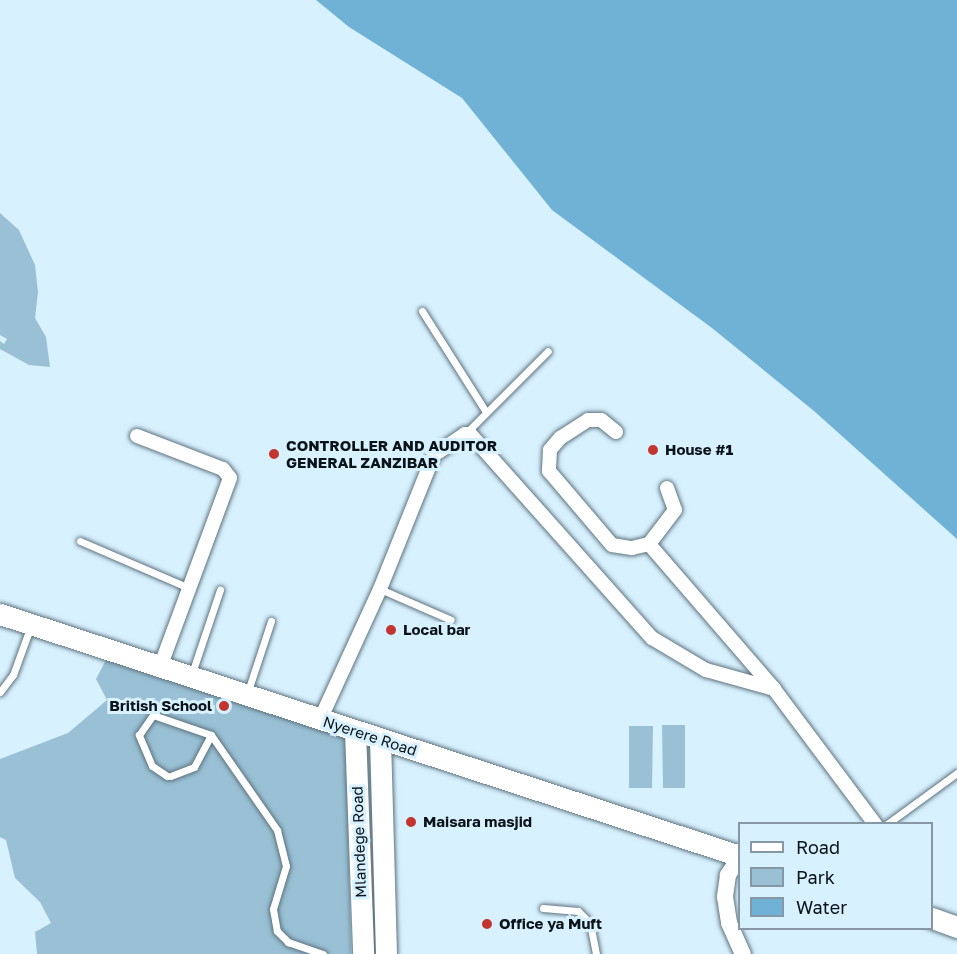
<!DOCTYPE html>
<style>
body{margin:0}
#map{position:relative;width:957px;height:954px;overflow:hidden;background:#d8f1ff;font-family:"Golos Text",sans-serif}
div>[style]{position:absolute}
.green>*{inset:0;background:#99c0d5}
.water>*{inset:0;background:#6fb2d5}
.roads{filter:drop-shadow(0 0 2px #5d737f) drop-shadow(0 0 2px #5d737f)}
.service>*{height:7px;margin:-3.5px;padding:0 3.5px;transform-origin:3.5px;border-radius:3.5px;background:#fff}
.minor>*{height:14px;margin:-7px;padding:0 7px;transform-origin:7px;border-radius:7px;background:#fff}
.tertiary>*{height:16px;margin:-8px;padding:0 8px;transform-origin:8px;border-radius:8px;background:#fff}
.primary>*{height:21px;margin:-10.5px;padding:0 10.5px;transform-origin:10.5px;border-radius:10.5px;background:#fff}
.dots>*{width:16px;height:16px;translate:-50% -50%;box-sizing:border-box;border:3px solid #d8f1ff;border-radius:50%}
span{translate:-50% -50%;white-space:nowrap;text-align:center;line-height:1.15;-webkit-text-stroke:6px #d8f1ff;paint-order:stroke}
.poi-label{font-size:15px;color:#0a1318;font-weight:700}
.left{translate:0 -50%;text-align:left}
.right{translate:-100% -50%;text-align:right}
.street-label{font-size:15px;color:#0a1318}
.legend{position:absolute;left:738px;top:822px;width:195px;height:108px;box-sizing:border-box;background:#d8f1ff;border:2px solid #8698a3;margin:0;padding:8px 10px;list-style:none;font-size:18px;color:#0a1318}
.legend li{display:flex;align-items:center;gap:12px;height:30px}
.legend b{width:30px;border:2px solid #8698a3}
</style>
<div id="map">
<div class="green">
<div style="clip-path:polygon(0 213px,19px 230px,35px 265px,38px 292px,35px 318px,46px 337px,50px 367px,29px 365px,0 349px,0 341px,4px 344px,7px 339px,0 335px)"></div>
<div style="clip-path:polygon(109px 654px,346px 731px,351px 954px,37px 954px,35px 932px,51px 923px,40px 902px,15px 878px,6px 840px,0 837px,0 759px,68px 733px,107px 700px,96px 679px)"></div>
<div style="clip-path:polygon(662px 725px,685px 725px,685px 788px,663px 788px)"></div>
<div style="clip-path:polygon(629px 726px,653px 726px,652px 788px,629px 788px)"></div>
</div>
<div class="water">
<div style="clip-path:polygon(316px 0,957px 0,957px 539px,814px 411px,712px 328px,552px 210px,462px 98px,349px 27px)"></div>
</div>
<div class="roads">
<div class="service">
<div style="left:422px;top:311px;width:120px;rotate:57.6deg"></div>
<div style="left:465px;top:434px;width:117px;rotate:-45deg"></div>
<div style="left:80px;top:541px;width:119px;rotate:23.3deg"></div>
<div style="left:380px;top:589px;width:77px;rotate:23.6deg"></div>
<div style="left:192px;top:673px;width:88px;rotate:-71.4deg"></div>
<div style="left:0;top:692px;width:21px;rotate:-53deg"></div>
<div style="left:13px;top:675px;width:50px;rotate:-70.1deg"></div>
<div style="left:247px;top:694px;width:77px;rotate:-71.8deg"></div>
<div style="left:211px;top:735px;width:116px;rotate:55.2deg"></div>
<div style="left:277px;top:830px;width:37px;rotate:76deg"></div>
<div style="left:286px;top:866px;width:45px;rotate:106.8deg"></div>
<div style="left:273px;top:909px;width:22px;rotate:80deg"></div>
<div style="left:277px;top:931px;width:16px;rotate:45deg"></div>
<div style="left:288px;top:942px;width:37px;rotate:19deg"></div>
<div style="left:167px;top:776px;width:18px;rotate:-146deg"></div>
<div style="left:152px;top:766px;width:34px;rotate:-113deg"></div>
<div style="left:139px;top:735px;width:24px;rotate:-55deg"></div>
<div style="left:153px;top:715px;width:61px;rotate:19deg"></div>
<div style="left:211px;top:735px;width:36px;rotate:118deg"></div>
<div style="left:194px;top:767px;width:25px;rotate:159deg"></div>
<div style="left:887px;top:824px;width:87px;rotate:-36.1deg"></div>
<div style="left:543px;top:908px;width:35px;rotate:5deg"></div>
<div style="left:578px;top:911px;width:17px;rotate:45deg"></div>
<div style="left:590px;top:923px;width:32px;rotate:79deg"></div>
</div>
<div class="minor">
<div style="left:616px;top:432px;width:19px;rotate:-141deg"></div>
<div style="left:601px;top:420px;width:13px;rotate:180deg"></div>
<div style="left:588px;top:420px;width:33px;rotate:147deg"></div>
<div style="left:560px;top:438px;width:16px;rotate:130deg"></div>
<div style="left:550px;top:450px;width:21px;rotate:93deg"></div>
<div style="left:549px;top:471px;width:97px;rotate:49.6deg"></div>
<div style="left:612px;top:545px;width:20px;rotate:9deg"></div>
<div style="left:632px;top:548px;width:17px;rotate:-13deg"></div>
<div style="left:137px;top:436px;width:92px;rotate:21deg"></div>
<div style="left:223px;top:469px;width:11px;rotate:52deg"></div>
<div style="left:230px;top:478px;width:202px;rotate:110.3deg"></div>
<div style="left:667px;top:488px;width:23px;rotate:70deg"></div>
<div style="left:675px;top:510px;width:43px;rotate:127.4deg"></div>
<div style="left:649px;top:544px;width:191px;rotate:49.2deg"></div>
<div style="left:320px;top:720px;width:144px;rotate:-65.4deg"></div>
<div style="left:380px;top:589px;width:144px;rotate:-68.1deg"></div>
<div style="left:434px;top:455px;width:37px;rotate:-34deg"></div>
<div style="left:465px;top:434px;width:6px;rotate:9deg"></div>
<div style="left:471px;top:435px;width:272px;rotate:48.3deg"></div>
<div style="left:652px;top:638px;width:63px;rotate:30.7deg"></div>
<div style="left:706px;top:670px;width:71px;rotate:15.6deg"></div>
<div style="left:774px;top:689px;width:169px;rotate:53.2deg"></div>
</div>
<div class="tertiary">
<div style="left:740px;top:857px;width:22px;rotate:124deg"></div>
<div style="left:728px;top:875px;width:22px;rotate:98deg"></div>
<div style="left:725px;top:897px;width:26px;rotate:81deg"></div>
<div style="left:729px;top:923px;width:34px;rotate:66deg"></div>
</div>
<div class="primary">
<div style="left:0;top:614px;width:779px;rotate:18.11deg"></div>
<div style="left:355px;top:731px;width:223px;rotate:87.9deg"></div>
<div style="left:380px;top:739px;width:215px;rotate:88.4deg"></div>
<div style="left:932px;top:918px;width:27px;rotate:20deg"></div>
</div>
</div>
<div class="dots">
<div style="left:653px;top:450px;background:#c2342e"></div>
<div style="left:274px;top:454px;background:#c2342e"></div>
<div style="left:391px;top:630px;background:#c2342e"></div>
<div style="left:224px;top:706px;background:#c2342e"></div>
<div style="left:411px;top:822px;background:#c2342e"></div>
<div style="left:487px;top:924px;background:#c2342e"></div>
</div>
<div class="poi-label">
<span class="left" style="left:286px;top:454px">CONTROLLER AND AUDITOR<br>GENERAL ZANZIBAR</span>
<span class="left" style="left:665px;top:450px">House #1</span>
<span class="left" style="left:403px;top:630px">Local bar</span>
<span class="right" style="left:212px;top:706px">British School</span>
<span class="left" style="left:423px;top:822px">Maisara masjid</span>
<span class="left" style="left:499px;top:924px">Office ya Muft</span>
</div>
<div class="street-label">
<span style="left:370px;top:736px;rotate:18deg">Nyerere Road</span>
<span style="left:359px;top:842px;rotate:-92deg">Mlandege Road</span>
</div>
<ul class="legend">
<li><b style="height:8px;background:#fff"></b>Road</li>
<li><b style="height:16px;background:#99c0d5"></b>Park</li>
<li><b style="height:16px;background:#6fb2d5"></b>Water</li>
</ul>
</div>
